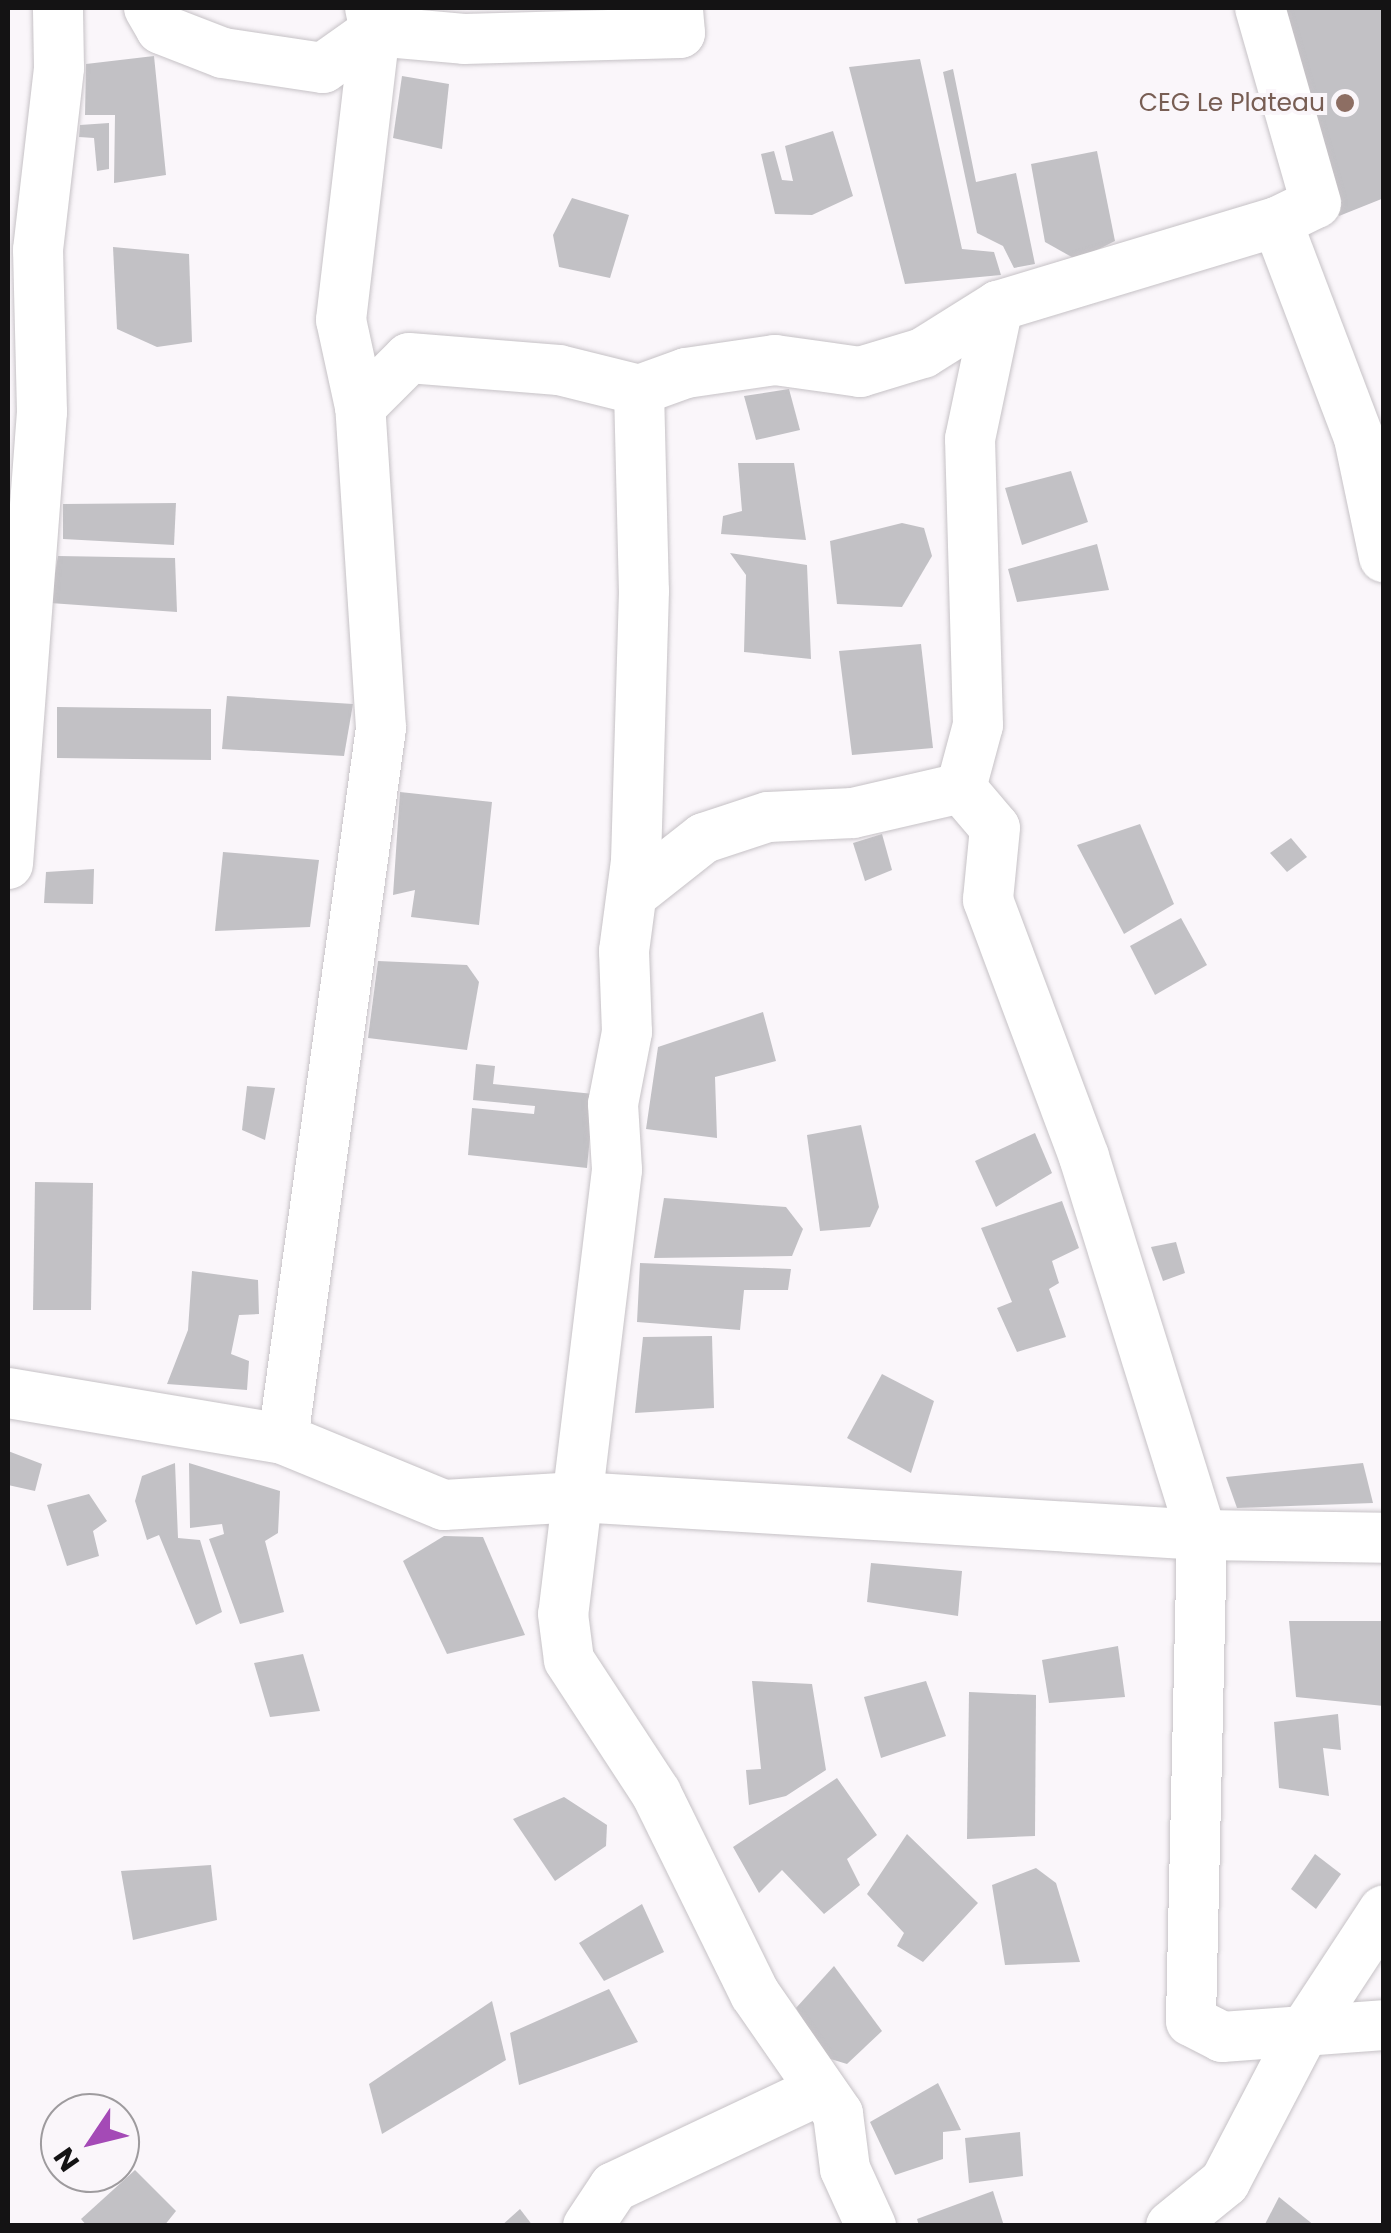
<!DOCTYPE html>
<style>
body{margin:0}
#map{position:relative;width:1391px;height:2233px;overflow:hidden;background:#faf6fa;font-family:Poppins,sans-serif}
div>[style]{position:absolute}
.building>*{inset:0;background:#c2c1c5}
.roads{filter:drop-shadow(0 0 2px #c6c2c6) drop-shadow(0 0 2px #c6c2c6)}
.street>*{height:50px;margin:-25px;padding:0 25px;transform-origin:25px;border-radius:25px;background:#fff}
.dots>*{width:28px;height:28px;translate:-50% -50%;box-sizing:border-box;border:5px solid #faf6fa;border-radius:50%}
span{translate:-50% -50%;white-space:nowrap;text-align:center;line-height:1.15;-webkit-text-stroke:8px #faf6fa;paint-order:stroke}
.education-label{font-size:25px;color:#785e54}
.right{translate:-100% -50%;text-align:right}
.frame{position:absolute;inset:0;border:10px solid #141314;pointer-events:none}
.north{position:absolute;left:40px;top:2093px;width:100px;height:100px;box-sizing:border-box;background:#faf6fa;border:2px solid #9e9b9e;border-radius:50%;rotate:235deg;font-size:28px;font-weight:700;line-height:40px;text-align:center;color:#141314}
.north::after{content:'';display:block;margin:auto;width:35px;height:45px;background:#a44ab6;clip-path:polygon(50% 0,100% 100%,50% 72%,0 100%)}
</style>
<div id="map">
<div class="building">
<div style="clip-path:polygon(1278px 8px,1384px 8px,1384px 198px,1339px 216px)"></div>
<div style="clip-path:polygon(154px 56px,166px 175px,114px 183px,115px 115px,85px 115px,86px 64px)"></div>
<div style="clip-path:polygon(920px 59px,962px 249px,994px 252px,1001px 275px,905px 284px,849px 67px)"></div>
<div style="clip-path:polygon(953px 69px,976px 182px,1016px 173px,1035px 264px,1014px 268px,1003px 246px,977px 233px,943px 72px)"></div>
<div style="clip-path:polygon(402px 76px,449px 84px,442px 149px,393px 138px)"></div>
<div style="clip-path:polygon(109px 123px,109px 169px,97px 171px,94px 138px,79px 137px,80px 125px)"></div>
<div style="clip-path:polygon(833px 131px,853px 196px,812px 215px,775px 214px,761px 154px,774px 151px,782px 180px,793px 181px,785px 146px)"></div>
<div style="clip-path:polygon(1097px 151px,1115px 241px,1077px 260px,1045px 242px,1031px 164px)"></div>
<div style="clip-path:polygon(572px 198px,629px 215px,610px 278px,559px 267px,553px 235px)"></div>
<div style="clip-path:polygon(113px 247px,189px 254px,192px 342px,157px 347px,117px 329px)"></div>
<div style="clip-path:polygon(789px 389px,800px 430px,756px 440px,744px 396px)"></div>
<div style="clip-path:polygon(738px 463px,794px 463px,806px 540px,721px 534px,723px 516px,742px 511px)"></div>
<div style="clip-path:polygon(1071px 471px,1088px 522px,1022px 545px,1005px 488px)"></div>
<div style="clip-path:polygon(176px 503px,174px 545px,63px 539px,63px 504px)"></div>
<div style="clip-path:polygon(902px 523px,924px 528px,932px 556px,902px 607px,837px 604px,830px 541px)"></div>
<div style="clip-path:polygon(1097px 544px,1109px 590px,1017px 602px,1008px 569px)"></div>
<div style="clip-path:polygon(730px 553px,807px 565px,811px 659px,744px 652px,746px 575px)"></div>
<div style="clip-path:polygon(58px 556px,175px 558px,177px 612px,50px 603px)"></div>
<div style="clip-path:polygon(921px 644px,933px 748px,852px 755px,839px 651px)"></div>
<div style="clip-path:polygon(227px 696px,353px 704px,344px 756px,222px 749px)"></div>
<div style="clip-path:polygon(57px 707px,211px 709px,211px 760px,57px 758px)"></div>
<div style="clip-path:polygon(400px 792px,492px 802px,479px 925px,411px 917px,415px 890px,393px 895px)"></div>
<div style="clip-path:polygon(1140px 824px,1174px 904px,1124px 934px,1077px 845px)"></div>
<div style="clip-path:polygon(882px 834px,892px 870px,865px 881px,853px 843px)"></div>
<div style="clip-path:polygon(1291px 838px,1307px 857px,1287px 872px,1270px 853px)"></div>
<div style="clip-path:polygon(223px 852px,319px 860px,310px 927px,215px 931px)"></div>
<div style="clip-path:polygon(94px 869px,93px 904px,44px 903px,46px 872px)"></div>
<div style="clip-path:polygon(1181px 918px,1207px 965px,1155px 995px,1130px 946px)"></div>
<div style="clip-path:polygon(378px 961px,467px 965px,479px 982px,467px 1050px,368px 1038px)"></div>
<div style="clip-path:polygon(763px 1012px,776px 1061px,715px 1077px,717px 1138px,646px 1129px,658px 1047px)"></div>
<div style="clip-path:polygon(476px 1064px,495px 1066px,493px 1084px,594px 1094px,587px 1168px,468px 1155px,472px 1108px,534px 1114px,535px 1106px,473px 1100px)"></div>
<div style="clip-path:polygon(247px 1086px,275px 1088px,265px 1140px,242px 1130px)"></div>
<div style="clip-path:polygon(861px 1125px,879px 1207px,870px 1227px,820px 1231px,807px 1135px)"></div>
<div style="clip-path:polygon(1035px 1133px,1052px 1173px,996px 1207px,975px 1161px)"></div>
<div style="clip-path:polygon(35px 1182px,93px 1183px,91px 1310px,33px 1310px)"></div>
<div style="clip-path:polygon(664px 1198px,786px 1207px,803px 1229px,792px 1256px,654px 1258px)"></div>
<div style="clip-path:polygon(1062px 1201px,1079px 1248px,1052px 1261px,1059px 1283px,1049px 1289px,1066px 1337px,1017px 1352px,997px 1308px,1012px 1302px,981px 1228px)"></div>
<div style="clip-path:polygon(1176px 1242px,1185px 1273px,1163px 1281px,1151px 1247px)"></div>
<div style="clip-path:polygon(640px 1263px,791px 1269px,788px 1290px,744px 1290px,740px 1330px,637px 1322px)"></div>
<div style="clip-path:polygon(192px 1271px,258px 1280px,259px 1314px,239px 1315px,231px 1354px,249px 1361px,247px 1390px,167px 1384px,188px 1330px)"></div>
<div style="clip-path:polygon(712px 1336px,714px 1408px,635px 1413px,643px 1337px)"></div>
<div style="clip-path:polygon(882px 1374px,934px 1401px,911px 1473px,847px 1438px)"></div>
<div style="clip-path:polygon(8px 1451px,42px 1464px,35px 1491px,8px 1485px)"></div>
<div style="clip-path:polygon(175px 1463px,178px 1538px,200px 1540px,222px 1612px,196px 1625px,159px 1535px,147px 1540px,135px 1501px,142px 1476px)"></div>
<div style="clip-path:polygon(189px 1463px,280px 1491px,278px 1533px,265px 1541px,284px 1612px,240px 1624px,209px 1539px,224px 1534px,222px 1524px,190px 1528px)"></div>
<div style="clip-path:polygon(1363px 1463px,1373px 1503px,1237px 1508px,1226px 1477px)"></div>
<div style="clip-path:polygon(89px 1494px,107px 1521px,93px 1531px,99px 1556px,67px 1566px,47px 1505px)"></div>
<div style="clip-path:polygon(444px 1536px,483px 1537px,525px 1635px,447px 1654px,403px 1561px)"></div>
<div style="clip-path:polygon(871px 1563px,962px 1571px,958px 1616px,867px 1602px)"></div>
<div style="clip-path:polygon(1289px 1621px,1381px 1621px,1384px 1706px,1296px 1697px)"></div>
<div style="clip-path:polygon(1118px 1646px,1125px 1697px,1049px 1703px,1042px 1660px)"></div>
<div style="clip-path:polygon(303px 1654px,320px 1711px,270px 1717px,254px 1663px)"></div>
<div style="clip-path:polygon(752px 1681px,812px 1684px,826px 1770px,786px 1796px,749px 1805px,746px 1770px,761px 1769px)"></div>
<div style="clip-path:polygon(926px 1681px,946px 1736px,881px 1758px,864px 1697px)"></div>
<div style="clip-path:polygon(969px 1692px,1036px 1695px,1035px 1836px,967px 1839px)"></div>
<div style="clip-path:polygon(1338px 1714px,1341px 1750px,1323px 1748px,1329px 1796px,1279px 1788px,1274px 1722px)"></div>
<div style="clip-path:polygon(837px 1778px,877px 1835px,847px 1859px,860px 1885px,824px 1914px,782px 1870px,759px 1893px,733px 1847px)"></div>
<div style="clip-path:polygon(564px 1797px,607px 1825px,606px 1846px,555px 1881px,513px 1819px)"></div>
<div style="clip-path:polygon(907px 1834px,978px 1903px,923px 1962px,897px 1946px,904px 1933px,867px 1894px)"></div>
<div style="clip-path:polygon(1315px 1854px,1341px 1874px,1316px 1909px,1291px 1889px)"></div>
<div style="clip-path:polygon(211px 1865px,217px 1920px,133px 1940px,121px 1871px)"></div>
<div style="clip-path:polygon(1036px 1868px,1056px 1883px,1080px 1962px,1005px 1965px,992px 1885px)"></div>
<div style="clip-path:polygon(642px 1904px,664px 1952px,604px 1981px,579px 1943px)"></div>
<div style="clip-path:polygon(834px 1966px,882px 2031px,847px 2064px,824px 2057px,796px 2008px)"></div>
<div style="clip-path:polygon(609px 1989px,638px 2042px,519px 2085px,510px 2033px)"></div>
<div style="clip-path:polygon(492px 2001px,506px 2060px,382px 2134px,369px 2084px)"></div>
<div style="clip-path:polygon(938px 2083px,961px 2130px,943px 2132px,943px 2159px,895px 2175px,870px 2122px)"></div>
<div style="clip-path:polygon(1020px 2132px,1023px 2176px,969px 2183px,965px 2138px)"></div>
<div style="clip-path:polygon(135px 2170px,176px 2211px,164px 2226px,87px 2226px,81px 2219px)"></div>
<div style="clip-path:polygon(993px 2191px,1004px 2226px,919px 2226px,917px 2219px)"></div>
<div style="clip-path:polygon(1279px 2197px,1315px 2226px,1264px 2226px)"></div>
<div style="clip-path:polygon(520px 2209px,533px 2226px,501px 2226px)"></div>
</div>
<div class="roads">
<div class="street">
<div style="left:149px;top:8px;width:24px;rotate:60deg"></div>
<div style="left:161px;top:29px;width:66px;rotate:21.2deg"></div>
<div style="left:223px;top:53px;width:101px;rotate:8.5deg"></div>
<div style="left:323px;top:68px;width:64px;rotate:-35.4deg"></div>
<div style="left:375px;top:31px;width:89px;rotate:5.1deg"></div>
<div style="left:464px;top:39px;width:216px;rotate:-1.6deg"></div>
<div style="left:680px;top:33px;width:25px;rotate:-95deg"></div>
<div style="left:1277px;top:222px;width:231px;rotate:69.2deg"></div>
<div style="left:1359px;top:438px;width:122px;rotate:78.1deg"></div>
<div style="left:639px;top:390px;width:201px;rotate:88.6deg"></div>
<div style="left:644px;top:591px;width:270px;rotate:91.7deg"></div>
<div style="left:636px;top:861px;width:91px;rotate:97.6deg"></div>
<div style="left:624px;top:951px;width:81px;rotate:87.9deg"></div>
<div style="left:627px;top:1032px;width:73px;rotate:101deg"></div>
<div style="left:613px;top:1104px;width:66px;rotate:86.5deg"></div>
<div style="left:617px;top:1170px;width:447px;rotate:96.9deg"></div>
<div style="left:563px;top:1614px;width:46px;rotate:82.6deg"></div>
<div style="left:569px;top:1660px;width:159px;rotate:56.8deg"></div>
<div style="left:656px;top:1793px;width:224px;rotate:63.8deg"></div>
<div style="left:755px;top:1994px;width:146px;rotate:55.3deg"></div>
<div style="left:838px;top:2114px;width:55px;rotate:82.7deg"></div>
<div style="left:845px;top:2169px;width:63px;rotate:65.5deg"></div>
<div style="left:360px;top:407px;width:69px;rotate:-45deg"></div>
<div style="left:409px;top:358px;width:150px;rotate:4.6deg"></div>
<div style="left:559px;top:370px;width:82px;rotate:14deg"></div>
<div style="left:639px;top:390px;width:50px;rotate:-19.9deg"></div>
<div style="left:686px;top:373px;width:90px;rotate:-8.3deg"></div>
<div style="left:775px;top:360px;width:86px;rotate:8deg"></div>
<div style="left:860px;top:372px;width:66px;rotate:-16.8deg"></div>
<div style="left:923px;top:353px;width:89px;rotate:-32.1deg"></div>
<div style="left:998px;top:306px;width:291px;rotate:-16.8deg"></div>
<div style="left:1277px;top:222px;width:43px;rotate:-26deg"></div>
<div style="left:1316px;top:203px;width:203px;rotate:-106deg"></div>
<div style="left:961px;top:788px;width:52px;rotate:49.6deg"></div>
<div style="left:995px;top:828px;width:72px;rotate:95.6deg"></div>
<div style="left:988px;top:900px;width:274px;rotate:69.5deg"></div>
<div style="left:1084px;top:1157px;width:396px;rotate:72.7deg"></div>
<div style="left:1202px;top:1535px;width:486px;rotate:91.3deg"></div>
<div style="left:1191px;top:2021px;width:35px;rotate:27deg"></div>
<div style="left:1222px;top:2037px;width:162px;rotate:-4.2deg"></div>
<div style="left:961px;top:788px;width:65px;rotate:-74.9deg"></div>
<div style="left:978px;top:725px;width:286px;rotate:-91.6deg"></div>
<div style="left:970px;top:439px;width:136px;rotate:-78.1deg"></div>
<div style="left:8px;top:864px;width:453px;rotate:-85.7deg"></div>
<div style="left:42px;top:412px;width:162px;rotate:-91.4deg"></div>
<div style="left:38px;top:250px;width:183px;rotate:-83.4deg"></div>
<div style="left:59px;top:68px;width:60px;rotate:-91deg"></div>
<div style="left:634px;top:893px;width:89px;rotate:-38.2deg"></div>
<div style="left:704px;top:838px;width:67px;rotate:-18.2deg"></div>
<div style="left:768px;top:817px;width:85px;rotate:-2.7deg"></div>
<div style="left:853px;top:813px;width:111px;rotate:-13deg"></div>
<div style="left:8px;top:1393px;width:279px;rotate:9.5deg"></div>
<div style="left:283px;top:1439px;width:174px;rotate:22.3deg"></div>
<div style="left:444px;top:1505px;width:134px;rotate:-3.4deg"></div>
<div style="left:578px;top:1497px;width:625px;rotate:3.48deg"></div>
<div style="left:1202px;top:1535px;width:182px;rotate:0.9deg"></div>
<div style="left:283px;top:1439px;width:718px;rotate:-82.15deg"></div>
<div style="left:381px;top:728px;width:322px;rotate:-93.7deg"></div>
<div style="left:360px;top:407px;width:89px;rotate:-102.3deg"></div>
<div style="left:341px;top:320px;width:291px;rotate:-83.3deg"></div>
<div style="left:375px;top:31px;width:24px;rotate:-102deg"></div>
<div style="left:588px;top:2226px;width:47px;rotate:-56.3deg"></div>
<div style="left:614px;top:2187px;width:228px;rotate:-25.2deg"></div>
<div style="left:1171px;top:2226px;width:70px;rotate:-39.2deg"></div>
<div style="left:1225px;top:2182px;width:166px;rotate:-62.4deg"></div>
<div style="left:1302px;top:2035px;width:149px;rotate:-56.7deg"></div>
</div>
</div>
<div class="dots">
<div style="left:1345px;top:103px;background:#8d6e63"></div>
</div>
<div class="education-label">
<span class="right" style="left:1325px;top:103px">CEG Le Plateau</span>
</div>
<div class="frame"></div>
<div class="north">N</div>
</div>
